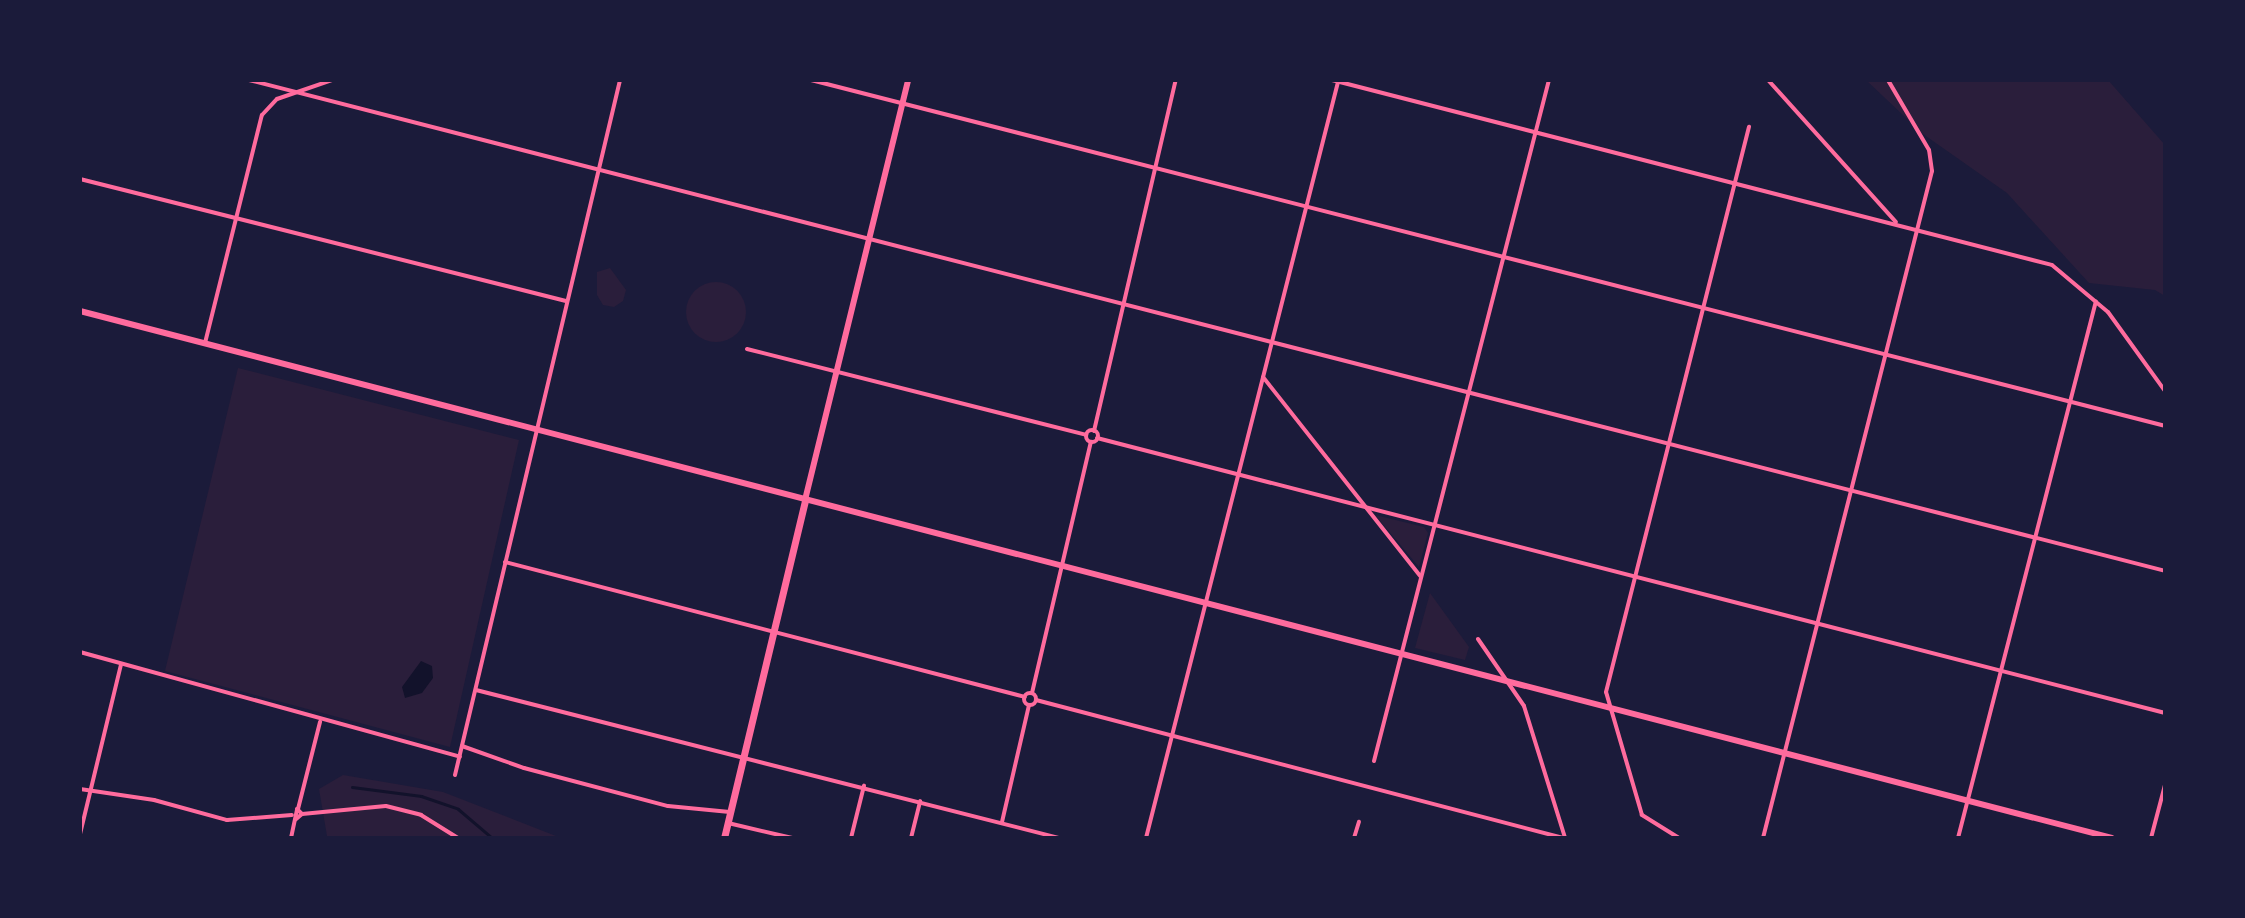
<!DOCTYPE html>
<style>
body{margin:0}
#map{position:relative;width:2245px;height:918px;overflow:hidden;background:#1b1b3a;font-family:"DM Sans",sans-serif}
div>[style]{position:absolute}
.green>*{inset:0;background:#2a1e3b}
.round{border-radius:50%}
.water>*{inset:0;background:#12122b}
.stream>*{height:3px;margin:-1.5px;padding:0 1.5px;transform-origin:1.5px;border-radius:1.5px;background:#12122b}
.minor>*{height:4px;margin:-2px;padding:0 2px;transform-origin:2px;border-radius:2px;background:#ff6b9d}
.minor>.ring{margin:-2px;padding:0;box-sizing:content-box;background:none;border:4px solid #ff6b9d;border-radius:50%}
.secondary>*{height:6px;margin:-3px;padding:0 3px;transform-origin:3px;border-radius:3px;background:#ff6b9d}
.primary>*{height:7px;margin:-3.5px;padding:0 3.5px;transform-origin:3.5px;border-radius:3.5px;background:#ff6b9d}
span{translate:-50% -50%;white-space:nowrap;text-align:center;line-height:1.15;-webkit-text-stroke:7px #1b1b3a;paint-order:stroke}
.frame{position:absolute;inset:0;border:82px solid #1b1b3a;pointer-events:none}
</style>
<div id="map">
<div class="green">
<div style="clip-path:polygon(1866px 80px,2108px 80px,2165px 145px,2165px 296px,2155px 290px,2089px 283px,2007px 193px,1923px 134px)"></div>
<div style="clip-path:polygon(610px 268px,626px 290px,623px 301px,614px 307px,603px 305px,597px 295px,597px 272px)"></div>
<div class="round" style="left:686px;top:282px;width:60px;height:60px"></div>
<div style="clip-path:polygon(238px 368px,519px 440px,450px 747px,165px 671px)"></div>
<div style="clip-path:polygon(1375px 515px,1424px 527px,1428px 533px,1419px 567px)"></div>
<div style="clip-path:polygon(1430px 593px,1469px 647px,1465px 660px,1415px 648px)"></div>
<div style="clip-path:polygon(343px 775px,443px 792px,561px 838px,327px 836px,319px 789px)"></div>
</div>
<div class="water">
<div style="clip-path:polygon(421px 661px,432px 666px,433px 678px,422px 693px,405px 698px,402px 687px)"></div>
</div>
<div class="stream">
<div style="left:352px;top:787px;width:70px;rotate:7.4deg"></div>
<div style="left:421px;top:796px;width:39px;rotate:19deg"></div>
<div style="left:458px;top:809px;width:45px;rotate:40.5deg"></div>
</div>
<div class="minor">
<div style="left:249px;top:80px;width:1978px;rotate:14.37deg"></div>
<div style="left:811px;top:80px;width:1398px;rotate:14.33deg"></div>
<div style="left:1332px;top:80px;width:743px;rotate:14.41deg"></div>
<div style="left:2052px;top:265px;width:73px;rotate:40deg"></div>
<div style="left:2108px;top:312px;width:97px;rotate:54.2deg"></div>
<div style="left:1768px;top:80px;width:191px;rotate:48deg"></div>
<div style="left:80px;top:179px;width:501px;rotate:14.09deg"></div>
<div style="left:205px;top:343px;width:235px;rotate:-76deg"></div>
<div style="left:262px;top:115px;width:22px;rotate:-47deg"></div>
<div style="left:277px;top:99px;width:58px;rotate:-19.1deg"></div>
<div style="left:747px;top:349px;width:350px;rotate:14.2deg"></div>
<div style="left:1263px;top:377px;width:253px;rotate:51.7deg"></div>
<div class="ring" style="left:1086px;top:430px;width:8px;height:8px"></div>
<div style="left:1094px;top:431px;width:360px;rotate:-76.9deg"></div>
<div style="left:1097px;top:438px;width:1103px;rotate:14.44deg"></div>
<div style="left:505px;top:562px;width:537px;rotate:14.55deg"></div>
<div style="left:1478px;top:639px;width:81px;rotate:55.5deg"></div>
<div style="left:1524px;top:706px;width:138px;rotate:72.7deg"></div>
<div style="left:80px;top:652px;width:394px;rotate:15.4deg"></div>
<div style="left:476px;top:690px;width:601px;rotate:14.24deg"></div>
<div class="ring" style="left:1024px;top:693px;width:8px;height:8px"></div>
<div style="left:1032px;top:693px;width:258px;rotate:-76.8deg"></div>
<div style="left:1036px;top:700px;width:545px;rotate:14.67deg"></div>
<div style="left:462px;top:746px;width:66px;rotate:19.5deg"></div>
<div style="left:524px;top:768px;width:149px;rotate:14.8deg"></div>
<div style="left:668px;top:806px;width:62px;rotate:5.5deg"></div>
<div style="left:1374px;top:761px;width:703px;rotate:-75.59deg"></div>
<div style="left:455px;top:775px;width:714px;rotate:-76.64deg"></div>
<div style="left:80px;top:789px;width:75px;rotate:8.5deg"></div>
<div style="left:154px;top:800px;width:76px;rotate:15.3deg"></div>
<div style="left:227px;top:820px;width:65px;rotate:-4.4deg"></div>
<div style="left:298px;top:809px;width:90px;rotate:-75.8deg"></div>
<div style="left:302px;top:814px;width:84px;rotate:-5.4deg"></div>
<div style="left:386px;top:806px;width:36px;rotate:14deg"></div>
<div style="left:421px;top:815px;width:44px;rotate:31.9deg"></div>
<div style="left:1002px;top:822px;width:120px;rotate:-77deg"></div>
<div style="left:728px;top:823px;width:66px;rotate:13.2deg"></div>
<div style="left:80px;top:834px;width:174px;rotate:-76.4deg"></div>
<div style="left:291px;top:838px;width:30px;rotate:-78deg"></div>
<div style="left:297px;top:809px;width:7px;rotate:45deg"></div>
<div style="left:302px;top:814px;width:8px;rotate:140deg"></div>
<div style="left:851px;top:838px;width:54px;rotate:-76deg"></div>
<div style="left:911px;top:838px;width:38px;rotate:-76deg"></div>
<div style="left:1146px;top:838px;width:780px;rotate:-75.75deg"></div>
<div style="left:1354px;top:838px;width:17px;rotate:-73deg"></div>
<div style="left:1679px;top:838px;width:44px;rotate:-148.1deg"></div>
<div style="left:1642px;top:815px;width:128px;rotate:-106.3deg"></div>
<div style="left:1606px;top:692px;width:583px;rotate:-75.8deg"></div>
<div style="left:1763px;top:838px;width:688px;rotate:-75.78deg"></div>
<div style="left:1932px;top:171px;width:21px;rotate:-98deg"></div>
<div style="left:1929px;top:150px;width:81px;rotate:-120.4deg"></div>
<div style="left:1958px;top:838px;width:554px;rotate:-75.59deg"></div>
<div style="left:2151px;top:838px;width:55px;rotate:-75.2deg"></div>
</div>
<div class="secondary">
<div style="left:80px;top:311px;width:2099px;rotate:14.54deg"></div>
<div style="left:805px;top:500px;width:432px;rotate:-76.2deg"></div>
</div>
<div class="primary">
<div style="left:724px;top:838px;width:348px;rotate:-76.5deg"></div>
</div>
<div class="frame"></div>
</div>
